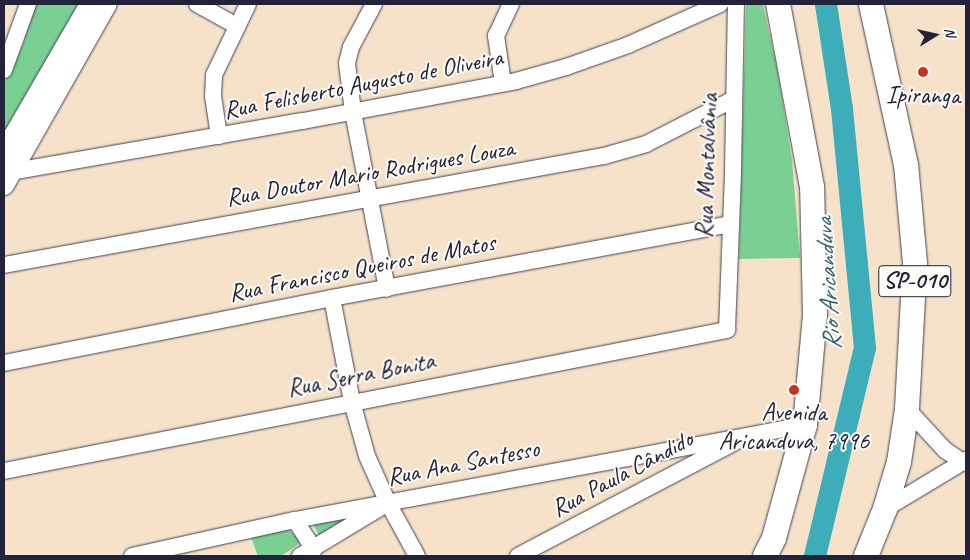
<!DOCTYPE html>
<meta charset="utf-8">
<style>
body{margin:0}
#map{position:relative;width:970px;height:560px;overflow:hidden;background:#f5e2c9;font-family:Caveat,sans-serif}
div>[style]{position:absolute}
.green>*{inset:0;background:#7acf92}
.river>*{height:22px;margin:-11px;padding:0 11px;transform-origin:11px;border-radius:11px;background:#3dadba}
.roads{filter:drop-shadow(0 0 1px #423f50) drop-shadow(0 0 1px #423f50)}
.minor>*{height:16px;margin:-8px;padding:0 8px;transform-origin:8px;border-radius:8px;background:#fff}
.major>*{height:20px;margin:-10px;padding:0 10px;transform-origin:10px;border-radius:10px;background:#fff}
.highway>*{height:24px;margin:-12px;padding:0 12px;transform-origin:12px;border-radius:12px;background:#fff}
.dots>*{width:14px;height:14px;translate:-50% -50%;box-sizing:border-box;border:2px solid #fdfcf7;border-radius:50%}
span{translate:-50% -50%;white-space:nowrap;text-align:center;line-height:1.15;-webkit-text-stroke:4px #fdfcf7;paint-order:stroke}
.shield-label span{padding:1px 4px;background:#fdfcf7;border:1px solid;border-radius:4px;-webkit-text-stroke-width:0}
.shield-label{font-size:24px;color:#22223b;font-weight:700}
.street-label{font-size:25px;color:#22223b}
.poi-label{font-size:25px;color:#22223b}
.water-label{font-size:26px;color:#2e6174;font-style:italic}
.frame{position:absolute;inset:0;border:5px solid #22223b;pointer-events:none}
.north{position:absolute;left:910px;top:10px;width:50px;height:50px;-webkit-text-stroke:4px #fdfcf7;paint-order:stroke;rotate:80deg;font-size:14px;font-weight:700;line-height:20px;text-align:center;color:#22223b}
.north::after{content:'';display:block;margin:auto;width:18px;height:22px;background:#22223b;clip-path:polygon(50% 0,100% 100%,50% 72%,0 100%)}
</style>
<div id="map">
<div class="green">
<div style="clip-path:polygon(35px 4px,77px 4px,77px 8px,4px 134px,4px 83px,23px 45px)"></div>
<div style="clip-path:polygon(746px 4px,763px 4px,778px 73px,792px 160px,800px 258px,739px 259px)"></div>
<div style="clip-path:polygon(355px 514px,320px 537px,312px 522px)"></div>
<div style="clip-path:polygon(286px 527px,301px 541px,296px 546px,281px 556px,258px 556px,250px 535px)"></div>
</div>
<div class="river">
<div style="left:815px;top:556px;width:214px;rotate:-76.5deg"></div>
<div style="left:865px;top:348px;width:240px;rotate:-95.5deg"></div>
<div style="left:842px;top:109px;width:106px;rotate:-98.7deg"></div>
</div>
<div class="roads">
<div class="minor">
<div style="left:197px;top:4px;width:46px;rotate:28.8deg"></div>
<div style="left:374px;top:4px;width:49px;rotate:118.1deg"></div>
<div style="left:351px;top:47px;width:16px;rotate:104deg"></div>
<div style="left:347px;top:63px;width:49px;rotate:83deg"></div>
<div style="left:353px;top:112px;width:180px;rotate:79.1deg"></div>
<div style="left:4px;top:70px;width:70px;rotate:-70deg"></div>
<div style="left:503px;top:83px;width:48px;rotate:-98.5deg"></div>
<div style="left:496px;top:36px;width:35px;rotate:-65deg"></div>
<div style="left:219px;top:136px;width:40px;rotate:-98.5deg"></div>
<div style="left:213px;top:96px;width:21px;rotate:-87deg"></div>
<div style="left:214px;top:75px;width:79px;rotate:-64.4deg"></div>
<div style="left:4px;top:173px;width:303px;rotate:-9.9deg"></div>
<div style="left:303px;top:121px;width:217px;rotate:-10.6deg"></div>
<div style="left:516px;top:81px;width:52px;rotate:-15.6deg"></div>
<div style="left:566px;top:67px;width:66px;rotate:-19.5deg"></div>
<div style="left:628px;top:45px;width:101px;rotate:-24deg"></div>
<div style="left:4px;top:265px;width:610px;rotate:-10.3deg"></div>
<div style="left:604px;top:156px;width:44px;rotate:-15.9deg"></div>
<div style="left:646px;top:144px;width:99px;rotate:-27.1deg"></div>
<div style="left:332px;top:298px;width:106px;rotate:79.1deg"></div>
<div style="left:352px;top:402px;width:56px;rotate:74.5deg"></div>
<div style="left:367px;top:456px;width:51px;rotate:65.9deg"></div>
<div style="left:388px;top:503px;width:60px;rotate:61.3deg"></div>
<div style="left:4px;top:363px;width:334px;rotate:-11.2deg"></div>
<div style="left:332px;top:298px;width:405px;rotate:-10.5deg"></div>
<div style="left:907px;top:409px;width:56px;rotate:47.2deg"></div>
<div style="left:945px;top:450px;width:22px;rotate:34deg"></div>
<div style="left:4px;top:471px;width:737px;rotate:-11.04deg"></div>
<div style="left:727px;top:330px;width:159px;rotate:-87.8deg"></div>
<div style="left:733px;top:171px;width:167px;rotate:-89deg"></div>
<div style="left:885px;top:509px;width:95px;rotate:-31.2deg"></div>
<div style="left:295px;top:520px;width:35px;rotate:57deg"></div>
<div style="left:132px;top:556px;width:167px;rotate:-12.5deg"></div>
<div style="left:295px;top:520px;width:519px;rotate:-10.55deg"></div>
<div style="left:300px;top:556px;width:93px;rotate:-31deg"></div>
<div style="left:518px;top:556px;width:245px;rotate:-27.7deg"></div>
</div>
<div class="major">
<div style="left:4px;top:157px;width:22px;rotate:-66deg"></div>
<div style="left:13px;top:137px;width:154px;rotate:-59.9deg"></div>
<div style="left:4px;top:185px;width:208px;rotate:-60.4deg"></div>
</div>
<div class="highway">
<div style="left:765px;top:556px;width:20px;rotate:-63deg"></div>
<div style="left:774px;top:538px;width:117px;rotate:-74.7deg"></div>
<div style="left:805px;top:425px;width:110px;rotate:-84.8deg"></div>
<div style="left:815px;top:315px;width:128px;rotate:-91.3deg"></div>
<div style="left:812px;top:187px;width:186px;rotate:-100.5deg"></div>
<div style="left:866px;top:556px;width:51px;rotate:-68deg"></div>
<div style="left:885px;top:509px;width:49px;rotate:-73.4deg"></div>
<div style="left:899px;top:462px;width:54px;rotate:-81.4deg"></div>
<div style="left:907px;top:409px;width:146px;rotate:-86.9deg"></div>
<div style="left:915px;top:263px;width:98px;rotate:-95.2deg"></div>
<div style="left:906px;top:165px;width:165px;rotate:-102.3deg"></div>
</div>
</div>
<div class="dots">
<div style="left:923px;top:72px;background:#c8321e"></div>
<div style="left:794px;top:390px;background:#c8321e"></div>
</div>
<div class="shield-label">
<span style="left:915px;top:281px">SP-010</span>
</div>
<div class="street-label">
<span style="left:363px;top:84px;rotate:-11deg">Rua Felisberto Augusto de Oliveira</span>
<span style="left:707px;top:166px;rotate:-88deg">Rua Montalvânia</span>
<span style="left:370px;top:173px;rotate:-10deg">Rua Doutor Mario Rodrigues Louza</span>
<span style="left:362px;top:268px;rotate:-11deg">Rua Francisco Queiros de Matos</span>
<span style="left:361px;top:375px;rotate:-11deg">Rua Serra Bonita</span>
<span style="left:463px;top:463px;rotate:-11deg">Rua Ana Santesso</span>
<span style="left:622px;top:474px;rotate:-28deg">Rua Paula Cândido</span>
</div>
<div class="poi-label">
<span style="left:923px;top:95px">Ipiranga</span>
<span style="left:794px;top:427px">Avenida<br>Aricanduva, 7996</span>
</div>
<div class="water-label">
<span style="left:828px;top:284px;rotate:-94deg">Rio Aricanduva</span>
</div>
<div class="frame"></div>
<div class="north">N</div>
</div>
